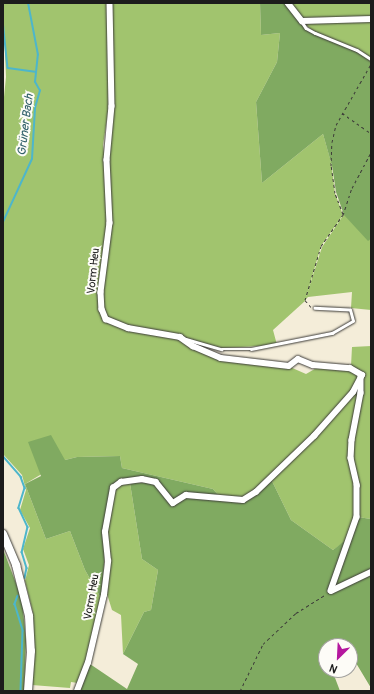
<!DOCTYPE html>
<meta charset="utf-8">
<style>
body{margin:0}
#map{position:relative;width:374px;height:694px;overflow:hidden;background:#f4edd9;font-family:Pangolin,sans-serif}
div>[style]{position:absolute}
.green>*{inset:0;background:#a1c46e}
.forest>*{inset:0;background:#80aa61}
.stream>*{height:1.5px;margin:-0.75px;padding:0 0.75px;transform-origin:0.75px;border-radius:0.75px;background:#4db6cb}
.path>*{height:1px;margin-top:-0.5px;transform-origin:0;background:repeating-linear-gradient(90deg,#3c3b38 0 3px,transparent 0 6px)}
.roads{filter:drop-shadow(0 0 1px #3c3b38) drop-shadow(0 0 1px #3c3b38)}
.lane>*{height:2.5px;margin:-1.25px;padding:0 1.25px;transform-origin:1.25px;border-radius:1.25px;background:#fff}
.street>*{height:5.5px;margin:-2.75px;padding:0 2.75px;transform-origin:2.75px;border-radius:2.75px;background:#fff}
.secondary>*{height:8px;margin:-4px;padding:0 4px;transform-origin:4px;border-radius:4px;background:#fff}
span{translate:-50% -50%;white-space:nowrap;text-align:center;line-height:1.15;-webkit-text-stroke:4px #fdfcf7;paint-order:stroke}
.street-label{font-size:11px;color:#1c1c1c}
.water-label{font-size:12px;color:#32616b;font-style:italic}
.frame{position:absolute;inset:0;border:4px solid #1c1c1c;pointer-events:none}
.north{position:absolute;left:318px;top:638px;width:40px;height:40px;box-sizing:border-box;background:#fdfcf7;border:1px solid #a3a29f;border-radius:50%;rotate:204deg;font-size:11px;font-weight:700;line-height:16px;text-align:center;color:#1c1c1c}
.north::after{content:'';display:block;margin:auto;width:14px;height:18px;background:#b5179e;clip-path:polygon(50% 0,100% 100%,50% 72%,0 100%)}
</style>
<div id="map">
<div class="green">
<div style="clip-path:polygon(3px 3px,108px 3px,109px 106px,103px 145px,109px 189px,109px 222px,101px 309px,115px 325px,180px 338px,206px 353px,290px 367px,306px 374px,320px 366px,350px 369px,360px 376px,352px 391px,313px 435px,256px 491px,243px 499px,220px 497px,213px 489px,122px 468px,120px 456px,77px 457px,65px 460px,25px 484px,46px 539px,70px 531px,85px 570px,102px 600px,87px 662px,78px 683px,71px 682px,70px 688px,32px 685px,33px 613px,25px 581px,29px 565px,23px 549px,30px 528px,20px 510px,26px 490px,22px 475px,3px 454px,3px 107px,6px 77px)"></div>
<div style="clip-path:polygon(112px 3px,260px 3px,261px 35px,280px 33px,277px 62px,256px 102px,262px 183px,323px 134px,331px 162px,335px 193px,343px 215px,321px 246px,305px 301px,273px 330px,277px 345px,222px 348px,143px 330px,108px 319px,102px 309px,102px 291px,111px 223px,108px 160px,111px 124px)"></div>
<div style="clip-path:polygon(289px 3px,371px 3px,371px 19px,302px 20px)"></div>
<div style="clip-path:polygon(371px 20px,371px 58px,358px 49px,315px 33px,303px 22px)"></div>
<div style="clip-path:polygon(344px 214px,368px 240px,371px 239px,371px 310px,351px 308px,352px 292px,308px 297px,305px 300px,322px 247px)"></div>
<div style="clip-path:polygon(371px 346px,371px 519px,358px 517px,352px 457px,363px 374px,351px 366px,352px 347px)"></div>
<div style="clip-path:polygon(357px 389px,360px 392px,350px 440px,356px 485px,356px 516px,351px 537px,333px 550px,291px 520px,271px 479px)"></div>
<div style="clip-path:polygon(121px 483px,130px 483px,142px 559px,158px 570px,151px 610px,144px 612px,123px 654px,121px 615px,112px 610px,107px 594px,109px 560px,107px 532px,115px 489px)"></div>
</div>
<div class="forest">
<div style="clip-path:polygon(260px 3px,286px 3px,305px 29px,357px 51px,371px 60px,371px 239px,368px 241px,344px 215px,336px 192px,332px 166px,323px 134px,262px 183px,256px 102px,277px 62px,280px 33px,261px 35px)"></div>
<div style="clip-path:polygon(51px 435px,65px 460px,77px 457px,120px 456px,122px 468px,213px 489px,220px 497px,199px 494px,174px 500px,155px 480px,142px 477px,112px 487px,107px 510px,102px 600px,85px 570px,70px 531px,46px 539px,25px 484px,41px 476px,28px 442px)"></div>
<div style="clip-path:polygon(271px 479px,291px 520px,333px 550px,352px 535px,358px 517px,371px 519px,371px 688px,350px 653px,350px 646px,326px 646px,326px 670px,332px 670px,340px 691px,79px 691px,90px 664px,127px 689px,138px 664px,123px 654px,144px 612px,151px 610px,158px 570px,142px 559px,130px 483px,154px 483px,173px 505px,186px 497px,245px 502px)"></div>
<div style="clip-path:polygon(3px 549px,22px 599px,26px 641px,24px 691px,3px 691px)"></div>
</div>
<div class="stream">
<div style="left:3px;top:20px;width:48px;rotate:84.1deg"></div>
<div style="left:8px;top:68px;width:27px;rotate:8deg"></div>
<div style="left:3px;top:222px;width:69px;rotate:-65.3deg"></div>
<div style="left:32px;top:159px;width:51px;rotate:-86.6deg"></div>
<div style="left:35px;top:108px;width:18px;rotate:-74deg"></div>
<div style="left:40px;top:91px;width:10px;rotate:-119deg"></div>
<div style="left:35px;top:82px;width:27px;rotate:-84deg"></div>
<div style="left:38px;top:55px;width:53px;rotate:-100.9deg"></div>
<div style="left:3px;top:456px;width:28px;rotate:49deg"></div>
<div style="left:21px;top:477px;width:12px;rotate:70deg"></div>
<div style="left:25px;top:488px;width:21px;rotate:107deg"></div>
<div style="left:19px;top:508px;width:21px;rotate:65deg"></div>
<div style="left:28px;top:527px;width:26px;rotate:103deg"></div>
<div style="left:22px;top:552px;width:17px;rotate:73deg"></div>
<div style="left:27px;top:568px;width:10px;rotate:101deg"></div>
<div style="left:18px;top:596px;width:9px;rotate:111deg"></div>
<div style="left:15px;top:604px;width:28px;rotate:73deg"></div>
<div style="left:23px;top:631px;width:60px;rotate:91.9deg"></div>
</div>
<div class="path">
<div style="left:342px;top:113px;width:35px;rotate:35deg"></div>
<div style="left:343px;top:214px;width:22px;rotate:-111deg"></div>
<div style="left:335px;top:193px;width:27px;rotate:-98deg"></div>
<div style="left:331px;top:166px;width:24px;rotate:-88deg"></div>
<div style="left:332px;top:142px;width:17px;rotate:-77deg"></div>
<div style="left:336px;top:125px;width:70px;rotate:-60.2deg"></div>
<div style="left:311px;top:307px;width:9px;rotate:-131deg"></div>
<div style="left:305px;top:300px;width:56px;rotate:-73.5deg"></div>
<div style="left:321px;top:246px;width:38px;rotate:-55deg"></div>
<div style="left:343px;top:215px;width:28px;rotate:-72deg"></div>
<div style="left:352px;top:188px;width:40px;rotate:-62deg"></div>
<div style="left:240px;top:691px;width:52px;rotate:-63.9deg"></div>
<div style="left:263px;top:644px;width:45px;rotate:-43.2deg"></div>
<div style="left:296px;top:613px;width:36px;rotate:-32deg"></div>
</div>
<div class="roads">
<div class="lane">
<div style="left:302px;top:22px;width:7px;rotate:56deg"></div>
<div style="left:306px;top:28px;width:10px;rotate:29deg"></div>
<div style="left:315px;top:33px;width:45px;rotate:22deg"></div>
<div style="left:357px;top:50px;width:17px;rotate:33deg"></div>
<div style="left:186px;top:339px;width:37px;rotate:16deg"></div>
<div style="left:222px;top:349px;width:29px"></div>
<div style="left:251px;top:349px;width:83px;rotate:-11.2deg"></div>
<div style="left:332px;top:333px;width:24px;rotate:-30deg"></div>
<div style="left:353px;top:321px;width:11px;rotate:-105deg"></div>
<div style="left:350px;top:310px;width:35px;rotate:-177deg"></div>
</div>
<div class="street">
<div style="left:110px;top:3px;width:103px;rotate:88.9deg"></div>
<div style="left:112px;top:106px;width:54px;rotate:95.3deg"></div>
<div style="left:107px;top:160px;width:63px;rotate:87.3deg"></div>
<div style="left:110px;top:223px;width:70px;rotate:97.4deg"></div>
<div style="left:101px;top:292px;width:17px;rotate:87deg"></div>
<div style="left:102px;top:309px;width:11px;rotate:68deg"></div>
<div style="left:106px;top:319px;width:24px;rotate:22deg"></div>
<div style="left:128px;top:328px;width:53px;rotate:9.8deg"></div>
<div style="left:180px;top:337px;width:16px;rotate:35deg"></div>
<div style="left:193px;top:346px;width:30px;rotate:23deg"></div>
<div style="left:221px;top:358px;width:68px;rotate:6.7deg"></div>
<div style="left:289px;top:366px;width:11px;rotate:-38deg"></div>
<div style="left:298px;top:359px;width:16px;rotate:22deg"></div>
<div style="left:313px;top:365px;width:37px;rotate:5deg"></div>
<div style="left:350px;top:368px;width:14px;rotate:30deg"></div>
<div style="left:288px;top:3px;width:23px;rotate:52deg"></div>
<div style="left:302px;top:21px;width:69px;rotate:-1.7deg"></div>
<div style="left:361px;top:377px;width:16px;rotate:90deg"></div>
<div style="left:361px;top:393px;width:48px;rotate:100.8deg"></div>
<div style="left:352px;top:440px;width:18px;rotate:93deg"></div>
<div style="left:351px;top:458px;width:28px;rotate:77deg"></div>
<div style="left:357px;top:485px;width:32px;rotate:90deg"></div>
<div style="left:357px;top:517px;width:78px;rotate:109.4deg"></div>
<div style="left:331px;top:591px;width:44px;rotate:-25.4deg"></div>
<div style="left:77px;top:691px;width:30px;rotate:-69deg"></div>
<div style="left:88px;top:663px;width:70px;rotate:-76.8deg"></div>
<div style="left:104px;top:595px;width:34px;rotate:-83deg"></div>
<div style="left:108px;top:561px;width:29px;rotate:-96deg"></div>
<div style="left:105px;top:532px;width:45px;rotate:-79.7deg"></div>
<div style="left:113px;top:488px;width:10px;rotate:-37deg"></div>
<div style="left:121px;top:482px;width:21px;rotate:-8deg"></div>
<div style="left:142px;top:479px;width:14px;rotate:12deg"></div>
<div style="left:156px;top:482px;width:27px;rotate:51deg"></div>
<div style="left:173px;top:503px;width:15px;rotate:-32deg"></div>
<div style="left:186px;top:495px;width:57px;rotate:5deg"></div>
<div style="left:243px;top:500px;width:15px;rotate:-32deg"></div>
<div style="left:256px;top:492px;width:81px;rotate:-44deg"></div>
<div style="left:314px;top:436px;width:59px;rotate:-48.4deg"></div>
<div style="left:353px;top:392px;width:19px;rotate:-62deg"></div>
</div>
<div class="secondary">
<div style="left:3px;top:534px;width:34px;rotate:67deg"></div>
<div style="left:16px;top:565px;width:53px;rotate:75.7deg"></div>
<div style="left:29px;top:616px;width:35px;rotate:87deg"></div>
<div style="left:31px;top:651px;width:40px;rotate:94.3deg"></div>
</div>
</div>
<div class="street-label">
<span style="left:94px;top:271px;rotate:-84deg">Vorm Heu</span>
<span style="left:92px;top:597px;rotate:-80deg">Vorm Heu</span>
</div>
<div class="water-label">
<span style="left:26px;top:125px;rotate:-83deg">Grüner Bach</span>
</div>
<div class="frame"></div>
<div class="north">N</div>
</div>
